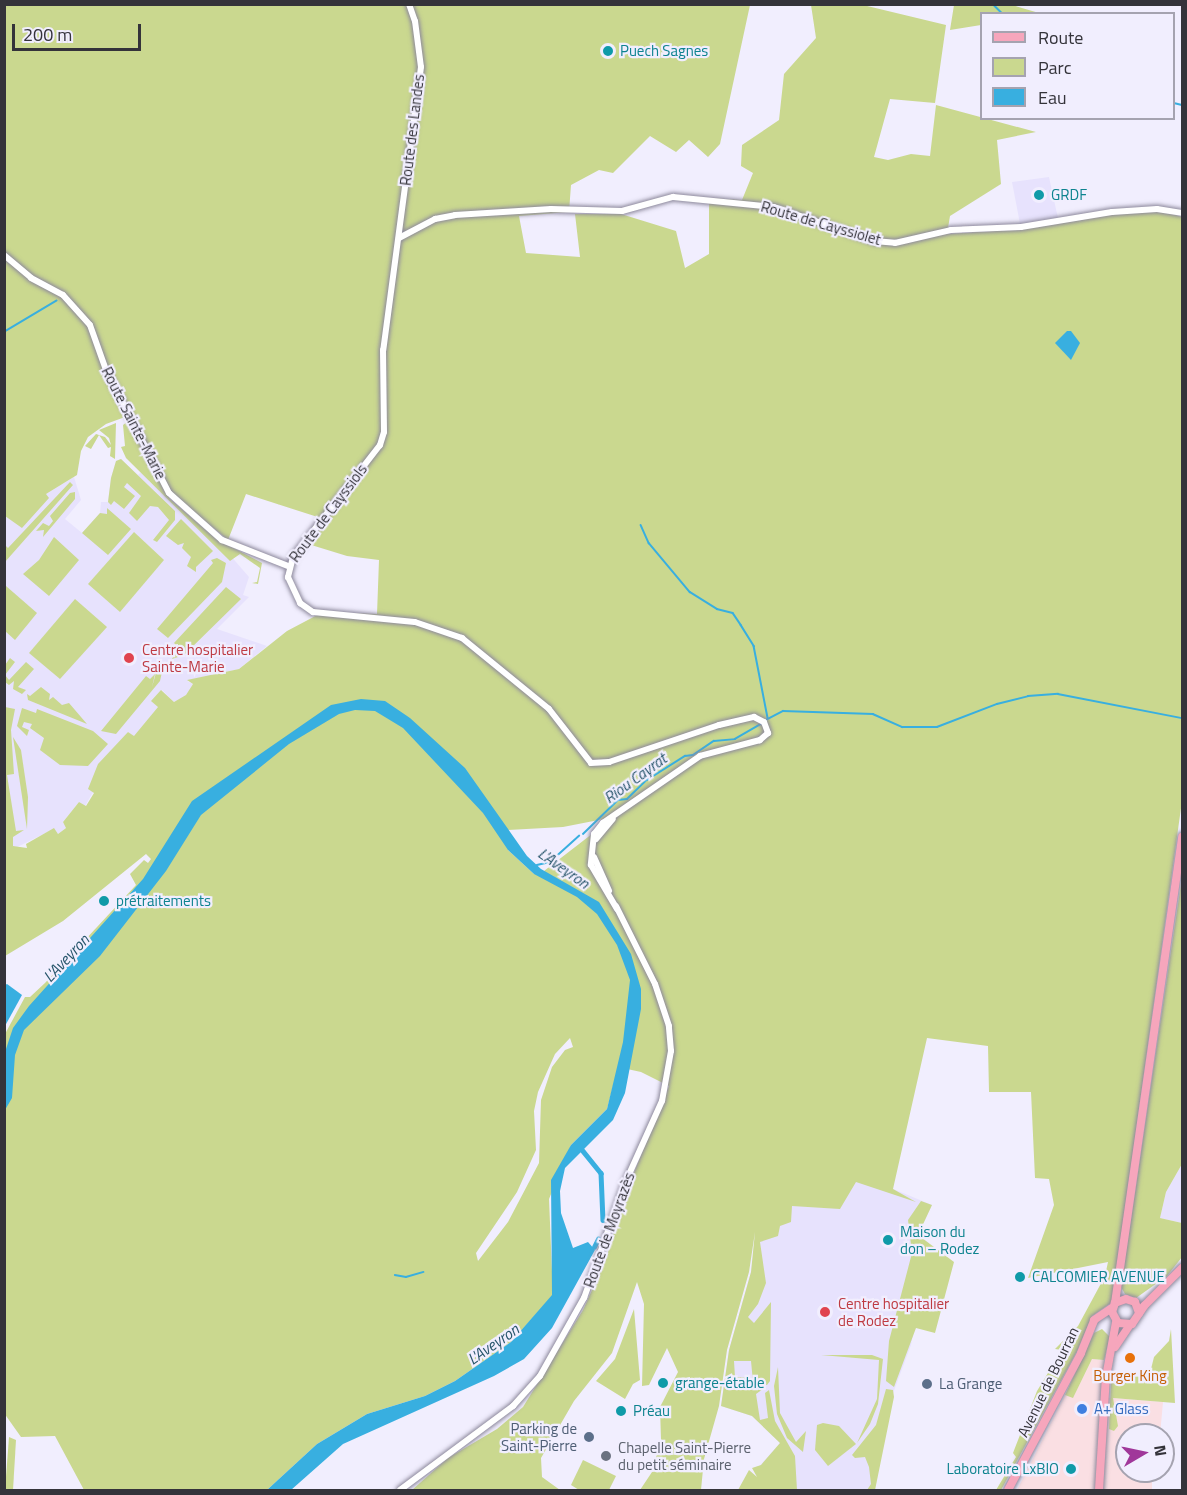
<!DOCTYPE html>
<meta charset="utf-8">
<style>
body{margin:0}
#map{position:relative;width:1187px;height:1495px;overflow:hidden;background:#f1eefe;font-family:"Titillium Web",sans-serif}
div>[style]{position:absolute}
.commercial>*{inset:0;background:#fadfe3}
.built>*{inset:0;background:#e7e2fd}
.green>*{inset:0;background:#cad88f}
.water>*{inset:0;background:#38afe0}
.stream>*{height:1.5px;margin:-0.75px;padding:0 0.75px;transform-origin:0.75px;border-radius:0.75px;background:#38afe0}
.canal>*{height:4.5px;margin:-2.25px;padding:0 2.25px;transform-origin:2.25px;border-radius:2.25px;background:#38afe0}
.roads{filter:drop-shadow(0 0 2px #8d899c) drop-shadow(0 0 2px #8d899c)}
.minor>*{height:6px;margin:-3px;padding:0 3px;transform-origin:3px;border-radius:3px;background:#fff}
.major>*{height:8px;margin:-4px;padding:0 4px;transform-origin:4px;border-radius:4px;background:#f6a6bc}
.dots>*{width:16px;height:16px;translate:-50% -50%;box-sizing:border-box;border:3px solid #f1eefe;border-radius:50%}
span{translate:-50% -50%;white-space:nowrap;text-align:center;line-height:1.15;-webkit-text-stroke:4.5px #f1eefe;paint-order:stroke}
.culture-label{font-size:15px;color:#0d838f}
.left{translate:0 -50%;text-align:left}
.right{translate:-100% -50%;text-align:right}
.street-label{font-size:15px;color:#34333a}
.health-label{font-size:15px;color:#be3a42}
.food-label{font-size:15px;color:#c56008}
.service-label{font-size:15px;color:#4e5e75}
.shop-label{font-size:15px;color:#366cbe}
.worship-label{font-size:15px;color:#5b616d}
.water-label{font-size:16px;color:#28566c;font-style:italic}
.frame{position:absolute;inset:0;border:6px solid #34333a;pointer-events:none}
.legend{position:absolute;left:980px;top:12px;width:195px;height:108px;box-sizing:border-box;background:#f1eefe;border:2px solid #a5a3b0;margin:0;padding:8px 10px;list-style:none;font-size:18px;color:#34333a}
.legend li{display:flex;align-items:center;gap:12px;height:30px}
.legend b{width:30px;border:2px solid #a5a3b0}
.north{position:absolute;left:1115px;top:1423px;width:60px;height:60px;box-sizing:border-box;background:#f1eefe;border:2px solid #a5a3b0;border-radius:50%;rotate:81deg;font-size:16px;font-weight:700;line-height:24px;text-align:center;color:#34333a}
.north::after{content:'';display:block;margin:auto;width:21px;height:27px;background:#a0379a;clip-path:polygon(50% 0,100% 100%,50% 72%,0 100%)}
.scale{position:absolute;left:12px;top:24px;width:129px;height:27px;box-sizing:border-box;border:3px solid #34333a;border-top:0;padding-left:8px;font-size:18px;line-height:21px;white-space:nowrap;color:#34333a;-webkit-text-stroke:4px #f1eefe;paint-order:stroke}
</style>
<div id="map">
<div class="commercial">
<div style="clip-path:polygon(1092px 1359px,1104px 1360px,1101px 1397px,1163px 1402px,1160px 1435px,1127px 1435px,1127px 1471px,1152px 1471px,1152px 1490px,1017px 1490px,1065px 1395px,1073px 1397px)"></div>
</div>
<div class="built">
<div style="clip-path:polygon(1049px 177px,1059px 223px,1021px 229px,1012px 182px)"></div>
<div style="clip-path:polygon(121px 459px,138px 475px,149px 464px,170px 499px,216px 539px,249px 577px,243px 595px,249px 597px,217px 629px,267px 646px,239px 669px,187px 681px,193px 684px,186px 696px,174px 702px,162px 690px,158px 707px,134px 737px,128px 732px,85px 806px,79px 802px,63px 822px,67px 827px,58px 834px,54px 829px,13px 849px,4px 790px,4px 511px,22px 524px,46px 494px,74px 477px,81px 500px,65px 519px,82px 533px,100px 513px,101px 502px,108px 502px,111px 478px,116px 461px)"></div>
<div style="clip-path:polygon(804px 1152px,932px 1205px,918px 1235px,929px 1243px,911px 1345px,892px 1396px,875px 1490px,760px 1490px,756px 1470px,780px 1443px,752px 1416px,721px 1406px,729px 1350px,751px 1272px,756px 1232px)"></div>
<div style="clip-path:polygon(1182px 1164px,1182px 1223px,1160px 1218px,1166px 1192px)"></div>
</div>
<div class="green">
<div style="clip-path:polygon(evenodd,5px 5px,750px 5px,720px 144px,708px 157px,689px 140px,676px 152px,650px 136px,613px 173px,599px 170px,571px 185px,569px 212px,519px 216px,526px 253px,580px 257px,575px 214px,621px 214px,676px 231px,685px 268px,709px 254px,709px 198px,742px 200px,753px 173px,741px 166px,742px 145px,779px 120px,784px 74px,816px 38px,811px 5px,863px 5px,946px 25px,935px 103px,890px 99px,874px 157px,888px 160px,911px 154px,930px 156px,936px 105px,1036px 132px,997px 140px,1001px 184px,950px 216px,947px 234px,1021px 229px,1100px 215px,1162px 211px,1182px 217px,1182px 801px,1112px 1302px,1092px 1316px,1077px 1351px,1001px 1490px,996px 1490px,1016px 1457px,1013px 1453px,1037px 1391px,1062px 1350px,1055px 1349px,1078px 1326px,1105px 1276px,1108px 1262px,1028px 1278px,1054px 1205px,1049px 1179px,1035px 1178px,1031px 1092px,989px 1092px,988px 1046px,927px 1038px,893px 1189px,916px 1202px,856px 1182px,840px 1209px,792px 1206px,791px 1222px,780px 1226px,778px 1236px,760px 1242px,766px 1283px,758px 1304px,748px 1317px,754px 1323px,771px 1302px,770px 1381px,767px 1385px,753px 1382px,751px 1361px,734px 1361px,735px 1377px,748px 1378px,752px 1385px,763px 1389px,756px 1394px,760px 1420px,768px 1418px,765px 1393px,769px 1390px,775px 1421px,795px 1456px,797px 1490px,738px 1490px,749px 1470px,757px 1477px,752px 1468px,761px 1465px,780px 1443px,752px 1416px,721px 1406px,729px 1350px,751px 1272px,755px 1232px,749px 1272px,727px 1350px,719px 1406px,704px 1459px,701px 1490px,640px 1490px,652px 1472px,661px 1440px,660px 1407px,678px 1372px,667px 1348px,649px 1385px,642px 1386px,644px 1304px,637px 1282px,612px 1353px,574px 1401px,541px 1458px,542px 1477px,560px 1490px,412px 1490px,448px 1458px,497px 1429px,523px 1407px,583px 1310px,606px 1259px,625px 1195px,669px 1086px,641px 1072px,618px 1067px,607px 1109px,571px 1145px,549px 1199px,553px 1295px,511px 1342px,455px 1381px,425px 1396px,367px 1414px,317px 1444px,267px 1490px,84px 1490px,55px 1436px,21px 1437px,4px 1413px,5px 1034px,25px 997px,30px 997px,45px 983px,136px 885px,130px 874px,144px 860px,148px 863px,151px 859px,146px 854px,63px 921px,5px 956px,5px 707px,15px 709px,11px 730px,14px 774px,7px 775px,16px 831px,24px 830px,13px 837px,13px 846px,27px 848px,26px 844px,54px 828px,58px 834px,66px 828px,63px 822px,79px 802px,86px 806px,94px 793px,88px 789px,98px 764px,128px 732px,134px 736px,158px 707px,151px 701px,161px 690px,174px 702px,186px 695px,193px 684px,187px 680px,239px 669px,287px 631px,323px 612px,377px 614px,379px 560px,347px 556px,308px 544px,327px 520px,246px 494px,228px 540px,172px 494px,129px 412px,118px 401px,125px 417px,106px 424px,88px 437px,81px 451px,77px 475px,46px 494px,49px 498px,22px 528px,5px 516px,5px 5px,614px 817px,544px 871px,534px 874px,508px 850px,507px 830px,563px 827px,614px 817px,5px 5px,570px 1038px,573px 1047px,565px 1050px,552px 1067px,541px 1100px,539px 1163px,508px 1222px,478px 1261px,476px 1253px,517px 1192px,536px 1150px,534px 1111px,538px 1092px,555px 1054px,570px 1038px)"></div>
<div style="clip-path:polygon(954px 5px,1012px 5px,1039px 13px,982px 14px,981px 25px,950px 30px)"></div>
<div style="clip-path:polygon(127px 422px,170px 499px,216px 539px,262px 563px,258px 584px,252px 583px,257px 582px,260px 568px,240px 554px,230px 561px,126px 458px,121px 447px,125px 446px,123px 425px)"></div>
<div style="clip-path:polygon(116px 423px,115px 459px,110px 456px,111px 447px,108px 448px,99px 435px,91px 449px,85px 446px,96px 434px,105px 437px,111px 445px,109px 438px,99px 430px)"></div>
<div style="clip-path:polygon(121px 459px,175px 511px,175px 520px,157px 542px,153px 540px,169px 520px,158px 507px,150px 506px,137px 521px,129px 513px,141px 496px,127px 483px,124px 487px,135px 496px,124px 509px,114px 501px,111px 505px,108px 502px,111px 478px,116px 461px)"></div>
<div style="clip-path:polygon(70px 482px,73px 485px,5px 562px,5px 545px,8px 548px)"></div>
<div style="clip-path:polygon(75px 492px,75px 499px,43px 537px,44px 530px,36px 531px,43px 523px,49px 526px,53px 521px,50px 516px,70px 493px)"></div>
<div style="clip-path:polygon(107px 508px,131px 529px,108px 555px,82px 533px,100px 513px,107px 514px)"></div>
<div style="clip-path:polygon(181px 519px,213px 551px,196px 567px,196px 572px,187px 566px,191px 557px,182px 548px,184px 543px,178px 545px,166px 536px)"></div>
<div style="clip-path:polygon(134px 532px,164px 560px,120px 612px,88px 584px)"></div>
<div style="clip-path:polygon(54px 537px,79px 560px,49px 596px,23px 574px,39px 560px)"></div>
<div style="clip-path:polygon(217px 558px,226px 563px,222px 582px,168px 638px,157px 629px,213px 563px,211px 560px)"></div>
<div style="clip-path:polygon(6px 586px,37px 613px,15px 640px,5px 631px)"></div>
<div style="clip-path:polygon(226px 587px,241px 599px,184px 655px,172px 659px,178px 647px,174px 643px)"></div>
<div style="clip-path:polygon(75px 599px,107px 627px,60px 679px,29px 653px)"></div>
<div style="clip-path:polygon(10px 658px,15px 662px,5px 675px,9px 680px,26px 662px,34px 669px,18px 687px,26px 690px,22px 694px,13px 689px,14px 681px,9px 685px,5px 682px,5px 665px)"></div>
<div style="clip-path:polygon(162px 672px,160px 681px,116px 734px,101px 731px,146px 676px,150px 679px,155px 674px,152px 687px,156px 673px)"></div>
<div style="clip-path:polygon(41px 687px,50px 694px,49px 700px,53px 697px,62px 705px,69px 703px,87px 724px,28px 700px,27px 694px,30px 696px)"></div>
<div style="clip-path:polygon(22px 708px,36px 713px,37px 709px,93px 731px,108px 744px,88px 766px,60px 765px,40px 750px,44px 738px,30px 728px,32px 724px,24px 722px,22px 727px,29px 730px,27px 736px,17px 726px)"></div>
<div style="clip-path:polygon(13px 737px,21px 750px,28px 797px,27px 829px)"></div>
<div style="clip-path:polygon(1182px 877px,1182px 1164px,1166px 1192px,1160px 1218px,1182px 1223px,1182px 1257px,1167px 1276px,1136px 1298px,1125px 1294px,1121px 1287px)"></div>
<div style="clip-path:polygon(921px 1201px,932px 1205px,918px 1235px,954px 1262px,935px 1333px,916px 1328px,894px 1387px,886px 1381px,889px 1341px,912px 1253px,908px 1220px)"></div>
<div style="clip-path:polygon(634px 1309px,640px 1380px,633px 1384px,625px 1399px,596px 1381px,615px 1359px)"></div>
<div style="clip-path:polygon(1102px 1329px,1110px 1337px,1104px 1360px,1092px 1359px,1073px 1398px,1065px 1395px,1094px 1333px)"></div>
<div style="clip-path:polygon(1171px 1329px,1175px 1403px,1113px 1398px,1118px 1426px,1114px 1431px,1109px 1429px,1111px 1382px,1119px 1376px,1149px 1377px,1154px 1357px,1169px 1341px)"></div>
<div style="clip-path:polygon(821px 1355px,872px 1355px,883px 1359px,878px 1404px,870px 1424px,857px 1443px,877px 1399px,879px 1360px)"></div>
<div style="clip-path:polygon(778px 1367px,780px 1413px,796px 1442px,806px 1431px,803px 1452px,787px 1438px,777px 1414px,774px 1386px)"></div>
<div style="clip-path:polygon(886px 1389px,893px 1390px,894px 1397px,875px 1490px,867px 1490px,871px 1484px,869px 1467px,865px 1457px,855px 1458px,852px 1455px,876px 1425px)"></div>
<div style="clip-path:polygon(823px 1423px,839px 1426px,856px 1444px,828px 1466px,815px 1450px,817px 1425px)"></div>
<div style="clip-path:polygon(9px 1437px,16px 1440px,13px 1490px,5px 1490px)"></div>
<div style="clip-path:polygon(583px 1460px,616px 1476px,609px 1490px,579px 1490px,571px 1485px)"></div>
</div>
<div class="water">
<div style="clip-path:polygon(1067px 331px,1071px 331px,1080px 343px,1071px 360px,1055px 343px)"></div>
<div style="clip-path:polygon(361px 699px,385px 701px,410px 718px,465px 768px,527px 856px,541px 869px,599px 902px,631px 954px,641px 989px,641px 1009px,625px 1093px,613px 1120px,565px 1168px,560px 1191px,561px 1213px,573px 1248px,588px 1242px,595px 1250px,552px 1328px,524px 1359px,494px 1376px,343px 1444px,291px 1490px,267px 1490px,317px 1444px,367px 1414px,425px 1396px,455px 1381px,511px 1342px,552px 1295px,551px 1180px,571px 1145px,607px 1109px,623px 1042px,630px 980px,617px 945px,597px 914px,577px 897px,534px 874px,508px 850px,483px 813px,403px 728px,375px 711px,355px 710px,339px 714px,289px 744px,201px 815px,166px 871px,100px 956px,24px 1030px,15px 1055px,12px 1098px,5px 1110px,5px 1052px,13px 1028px,29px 1006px,143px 879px,192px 801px,331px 705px)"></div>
<div style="clip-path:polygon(7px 984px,22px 995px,5px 1026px,5px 985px)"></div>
</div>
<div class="stream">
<div style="left:993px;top:4px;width:14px;rotate:45deg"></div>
<div style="left:1174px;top:103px;width:8px;rotate:14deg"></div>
<div style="left:4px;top:332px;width:61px;rotate:-30.8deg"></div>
<div style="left:641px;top:525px;width:20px;rotate:66deg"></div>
<div style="left:649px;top:543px;width:64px;rotate:50.1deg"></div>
<div style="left:690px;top:592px;width:32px;rotate:32deg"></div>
<div style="left:717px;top:609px;width:16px;rotate:14deg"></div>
<div style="left:733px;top:613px;width:14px;rotate:56deg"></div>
<div style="left:741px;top:625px;width:25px;rotate:58deg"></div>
<div style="left:754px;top:646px;width:73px;rotate:79deg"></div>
<div style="left:766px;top:720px;width:19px;rotate:-28deg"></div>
<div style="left:783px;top:711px;width:90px;rotate:1.9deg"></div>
<div style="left:873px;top:714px;width:32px;rotate:24deg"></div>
<div style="left:902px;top:727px;width:35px"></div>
<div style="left:937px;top:727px;width:64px;rotate:-21deg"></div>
<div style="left:997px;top:704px;width:32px;rotate:-14deg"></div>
<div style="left:1028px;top:696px;width:30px;rotate:-4deg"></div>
<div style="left:1058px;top:694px;width:126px;rotate:11deg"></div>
<div style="left:583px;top:834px;width:49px;rotate:-44.2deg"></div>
<div style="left:618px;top:800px;width:9px;rotate:-6deg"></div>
<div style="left:627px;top:799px;width:28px;rotate:-44deg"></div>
<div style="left:647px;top:780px;width:45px;rotate:-32.3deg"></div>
<div style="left:685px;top:756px;width:8px;rotate:-7deg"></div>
<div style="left:693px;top:755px;width:25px;rotate:-34deg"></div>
<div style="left:714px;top:741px;width:21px;rotate:-5deg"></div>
<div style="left:735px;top:739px;width:32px;rotate:-30deg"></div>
<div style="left:537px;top:865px;width:13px;rotate:-13deg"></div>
<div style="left:550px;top:862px;width:39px;rotate:-42deg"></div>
<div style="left:395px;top:1275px;width:11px;rotate:10deg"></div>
<div style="left:406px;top:1277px;width:18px;rotate:-16deg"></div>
</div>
<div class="canal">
<div style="left:579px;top:1146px;width:35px;rotate:51deg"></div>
<div style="left:601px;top:1173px;width:47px;rotate:87.6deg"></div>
<div style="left:594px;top:1247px;width:9px;rotate:-63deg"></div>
</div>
<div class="roads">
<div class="minor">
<div style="left:409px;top:4px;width:18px;rotate:71deg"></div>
<div style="left:415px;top:21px;width:46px;rotate:82.6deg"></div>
<div style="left:421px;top:67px;width:286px;rotate:97.6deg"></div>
<div style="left:383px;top:350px;width:82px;rotate:89.3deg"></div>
<div style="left:384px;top:432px;width:14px;rotate:107deg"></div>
<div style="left:380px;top:445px;width:142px;rotate:127.8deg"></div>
<div style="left:293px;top:557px;width:21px;rotate:104deg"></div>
<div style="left:288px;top:577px;width:29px;rotate:65deg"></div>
<div style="left:300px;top:603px;width:16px;rotate:35deg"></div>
<div style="left:313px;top:612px;width:102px;rotate:5.6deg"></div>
<div style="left:415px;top:622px;width:50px;rotate:18.8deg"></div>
<div style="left:462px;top:638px;width:112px;rotate:39.2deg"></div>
<div style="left:549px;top:709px;width:68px;rotate:52.1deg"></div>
<div style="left:591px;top:763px;width:18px;rotate:-3deg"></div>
<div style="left:609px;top:762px;width:116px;rotate:-18.6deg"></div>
<div style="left:719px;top:725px;width:36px;rotate:-13deg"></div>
<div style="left:754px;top:717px;width:11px;rotate:27deg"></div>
<div style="left:764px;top:722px;width:12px;rotate:70deg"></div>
<div style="left:768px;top:733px;width:11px;rotate:139deg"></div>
<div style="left:760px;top:740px;width:62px;rotate:165.1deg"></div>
<div style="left:700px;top:756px;width:118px;rotate:145.4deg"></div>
<div style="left:603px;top:823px;width:14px;rotate:129deg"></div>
<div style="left:594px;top:834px;width:31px;rotate:96deg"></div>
<div style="left:591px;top:865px;width:51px;rotate:59.4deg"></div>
<div style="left:399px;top:238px;width:41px;rotate:-27.8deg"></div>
<div style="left:435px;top:219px;width:20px;rotate:-11deg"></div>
<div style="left:455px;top:215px;width:96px;rotate:-3.6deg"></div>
<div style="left:551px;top:209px;width:71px;rotate:1.6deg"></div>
<div style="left:622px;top:211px;width:53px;rotate:-15.4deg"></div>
<div style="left:673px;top:197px;width:101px;rotate:5.7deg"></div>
<div style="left:774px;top:207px;width:106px;rotate:18.8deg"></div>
<div style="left:874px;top:241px;width:21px;rotate:5deg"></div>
<div style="left:895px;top:243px;width:57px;rotate:-13.1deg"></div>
<div style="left:951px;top:230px;width:70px;rotate:-2.5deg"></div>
<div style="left:1021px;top:227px;width:92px;rotate:-9.4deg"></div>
<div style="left:1112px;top:212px;width:45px;rotate:-3.8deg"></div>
<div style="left:1157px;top:209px;width:25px;rotate:9deg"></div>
<div style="left:4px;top:255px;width:35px;rotate:40deg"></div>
<div style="left:31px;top:278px;width:36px;rotate:28deg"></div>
<div style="left:63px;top:295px;width:40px;rotate:48deg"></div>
<div style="left:90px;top:325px;width:48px;rotate:70.4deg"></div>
<div style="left:106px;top:370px;width:138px;rotate:62.9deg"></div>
<div style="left:169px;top:493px;width:71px;rotate:41.6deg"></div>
<div style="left:222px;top:540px;width:71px;rotate:21.5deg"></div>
<div style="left:596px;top:839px;width:26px;rotate:-50deg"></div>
<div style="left:594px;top:857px;width:37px;rotate:66deg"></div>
<div style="left:400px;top:1490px;width:141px;rotate:-36.6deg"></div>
<div style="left:513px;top:1406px;width:40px;rotate:-48deg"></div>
<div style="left:540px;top:1376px;width:90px;rotate:-60.6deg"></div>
<div style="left:584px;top:1298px;width:124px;rotate:-70.3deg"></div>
<div style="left:626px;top:1181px;width:88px;rotate:-65.8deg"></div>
<div style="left:662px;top:1101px;width:51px;rotate:-79.8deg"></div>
<div style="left:671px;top:1051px;width:25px;rotate:-95deg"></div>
<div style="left:669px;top:1026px;width:44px;rotate:-108.4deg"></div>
<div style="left:655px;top:984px;width:87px;rotate:-116.6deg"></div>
</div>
<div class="major">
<div style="left:1115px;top:1303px;width:471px;rotate:-81.8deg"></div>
<div style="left:1139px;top:1313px;width:12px;rotate:-110deg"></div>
<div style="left:1135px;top:1302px;width:9px;rotate:-162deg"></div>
<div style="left:1126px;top:1299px;width:12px;rotate:160deg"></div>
<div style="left:1115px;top:1303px;width:9px;rotate:108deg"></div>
<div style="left:1112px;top:1312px;width:13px;rotate:61deg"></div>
<div style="left:1118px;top:1323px;width:14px;rotate:4deg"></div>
<div style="left:1132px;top:1324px;width:22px;rotate:-56deg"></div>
<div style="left:1144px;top:1306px;width:54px;rotate:-45deg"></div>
<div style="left:1115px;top:1347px;width:27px;rotate:-56deg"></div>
<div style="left:1008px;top:1490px;width:155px;rotate:-61.9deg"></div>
<div style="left:1081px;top:1353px;width:35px;rotate:-68deg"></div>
<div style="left:1094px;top:1320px;width:23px;rotate:-34deg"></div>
<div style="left:1099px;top:1490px;width:113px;rotate:-86.5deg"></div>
<div style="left:1106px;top:1377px;width:56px;rotate:-79.7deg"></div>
</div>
</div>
<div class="dots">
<div style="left:608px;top:51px;background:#0f9aa8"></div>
<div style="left:1039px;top:195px;background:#0f9aa8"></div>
<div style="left:129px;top:658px;background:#e0444e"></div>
<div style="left:104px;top:901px;background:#0f9aa8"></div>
<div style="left:888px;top:1240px;background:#0f9aa8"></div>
<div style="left:1020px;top:1277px;background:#0f9aa8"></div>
<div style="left:825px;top:1312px;background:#e0444e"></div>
<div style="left:1130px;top:1358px;background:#e8710a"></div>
<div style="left:663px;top:1383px;background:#0f9aa8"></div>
<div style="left:927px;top:1384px;background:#5c6f8a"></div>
<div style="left:1082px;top:1409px;background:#3f7fe0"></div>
<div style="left:621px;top:1411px;background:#0f9aa8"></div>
<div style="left:589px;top:1437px;background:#5c6f8a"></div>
<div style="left:606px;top:1456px;background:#6b7280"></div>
<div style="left:1071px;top:1469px;background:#0f9aa8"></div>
</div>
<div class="culture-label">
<span class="left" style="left:620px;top:51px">Puech Sagnes</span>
<span class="left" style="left:1051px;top:195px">GRDF</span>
<span class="left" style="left:116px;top:901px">prétraitements</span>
<span class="left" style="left:900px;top:1240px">Maison du<br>don – Rodez</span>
<span class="left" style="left:1032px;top:1277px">CALCOMIER AVENUE</span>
<span class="left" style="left:675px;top:1383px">grange-étable</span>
<span class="left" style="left:633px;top:1411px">Préau</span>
<span class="right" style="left:1059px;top:1469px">Laboratoire LxBIO</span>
</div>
<div class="street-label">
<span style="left:412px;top:130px;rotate:-83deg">Route des Landes</span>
<span style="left:821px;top:223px;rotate:16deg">Route de Cayssiolet</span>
<span style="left:134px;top:423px;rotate:63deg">Route Sainte-Marie</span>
<span style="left:328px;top:513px;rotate:-53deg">Route de Cayssiols</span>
<span style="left:609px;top:1230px;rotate:-70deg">Route de Moyrazès</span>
<span style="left:1048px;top:1382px;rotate:-64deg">Avenue de Bourran</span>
</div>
<div class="health-label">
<span class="left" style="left:142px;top:658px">Centre hospitalier<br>Sainte-Marie</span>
<span class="left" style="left:838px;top:1312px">Centre hospitalier<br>de Rodez</span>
</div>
<div class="food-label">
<span style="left:1130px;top:1376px">Burger King</span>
</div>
<div class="service-label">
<span class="left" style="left:939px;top:1384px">La Grange</span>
<span class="right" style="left:577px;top:1437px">Parking de<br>Saint-Pierre</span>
</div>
<div class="shop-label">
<span class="left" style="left:1094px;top:1409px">A+ Glass</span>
</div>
<div class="worship-label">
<span class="left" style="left:618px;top:1456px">Chapelle Saint-Pierre<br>du petit séminaire</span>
</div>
<div class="water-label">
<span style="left:635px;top:778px;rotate:-36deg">Riou Cayrat</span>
<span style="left:564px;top:868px;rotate:35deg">L'Aveyron</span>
<span style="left:66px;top:958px;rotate:-47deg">L'Aveyron</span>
<span style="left:493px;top:1344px;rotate:-35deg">L'Aveyron</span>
</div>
<div class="frame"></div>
<ul class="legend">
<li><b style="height:8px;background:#f6a6bc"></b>Route</li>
<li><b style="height:16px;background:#cad88f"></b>Parc</li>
<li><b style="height:16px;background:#38afe0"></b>Eau</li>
</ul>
<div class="north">N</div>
<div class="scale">200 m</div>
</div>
